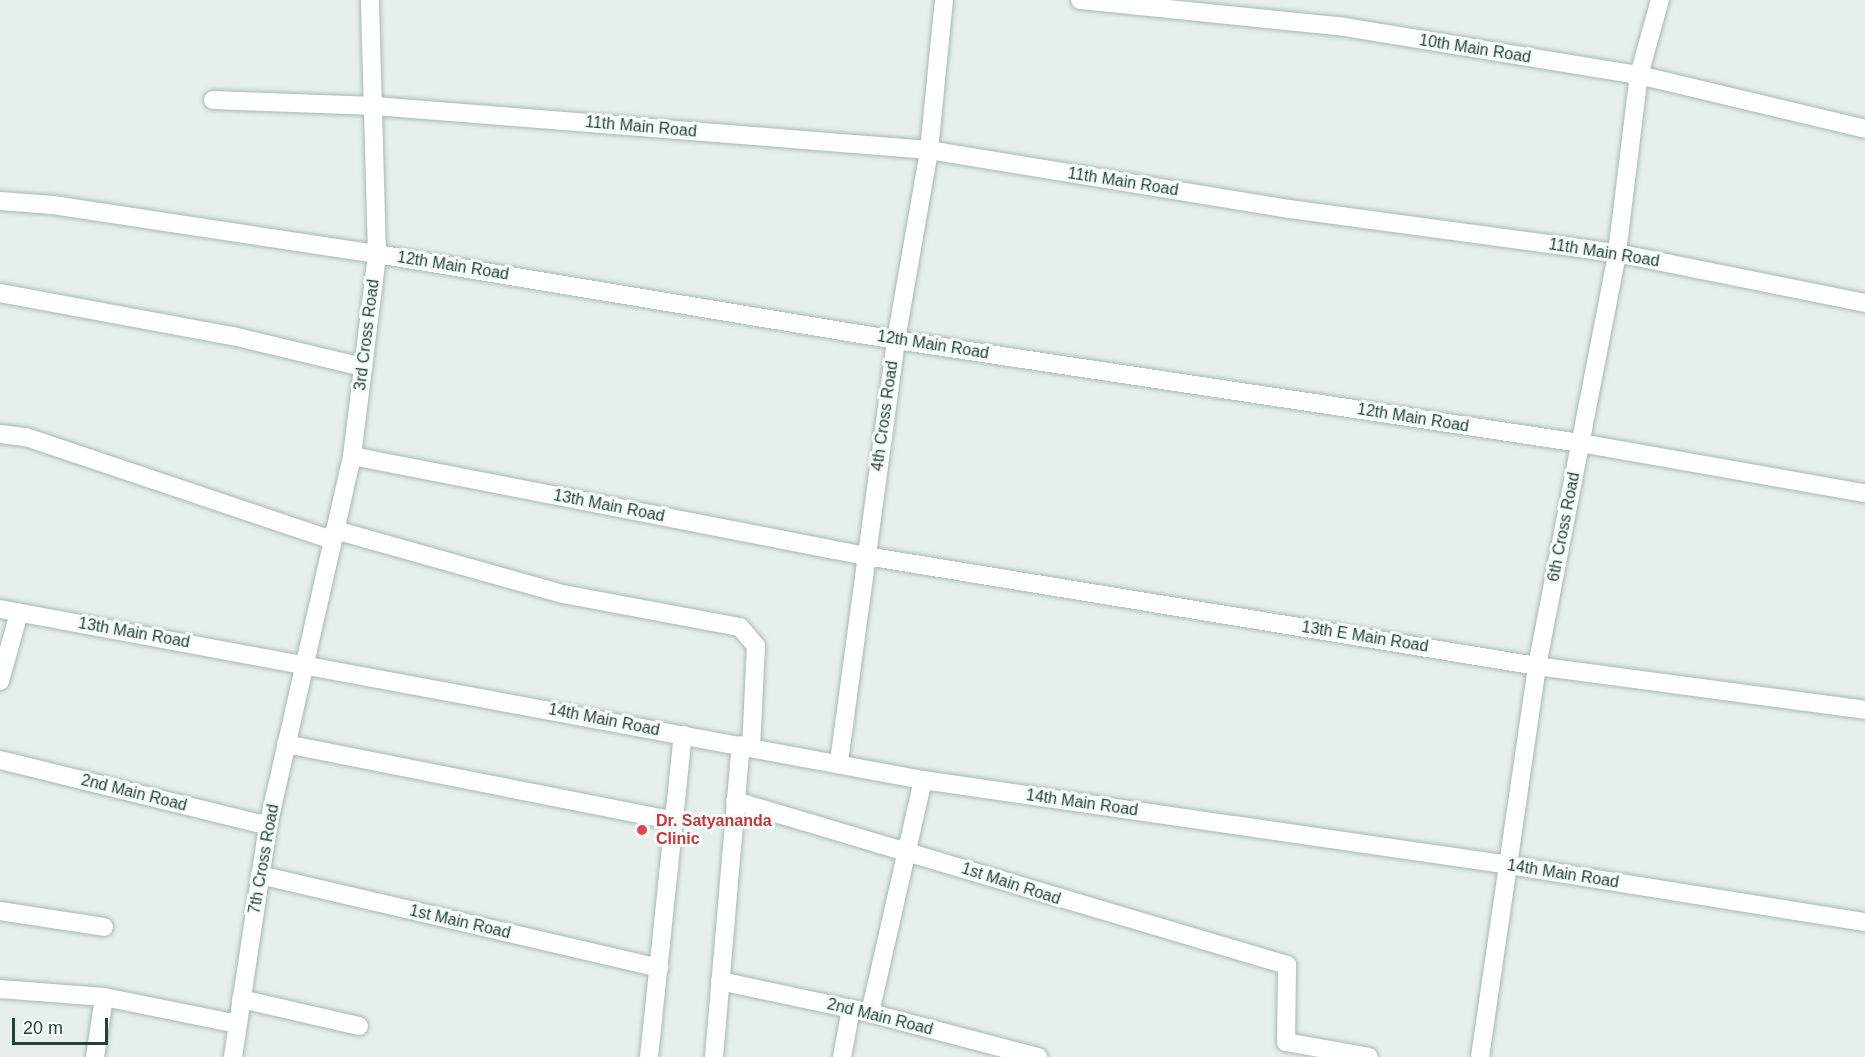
<!DOCTYPE html>
<style>
body{margin:0}
#map{position:relative;width:1865px;height:1057px;overflow:hidden;background:#e6efeb;font-family:Helvetica,sans-serif}
div>[style]{position:absolute}
.roads{filter:drop-shadow(0 0 2px #a8b8b2) drop-shadow(0 0 2px #a8b8b2)}
.minor>*{height:18px;margin:-9px;padding:0 9px;transform-origin:9px;border-radius:9px;background:#fff}
.dots>*{width:16px;height:16px;translate:-50% -50%;box-sizing:border-box;border:3px solid #f7fbf9;border-radius:50%}
span{translate:-50% -50%;white-space:nowrap;text-align:center;line-height:1.15;-webkit-text-stroke:6px #f7fbf9;paint-order:stroke}
.street-label{font-size:16px;color:#24423a}
.health-label{font-size:16px;color:#be3a42;font-weight:700}
.left{translate:0 -50%;text-align:left}
.scale{position:absolute;left:12px;top:1018px;width:96px;height:27px;box-sizing:border-box;border:3px solid #24423a;border-top:0;padding-left:8px;font-size:18px;line-height:21px;white-space:nowrap;color:#24423a;-webkit-text-stroke:4px #f7fbf9;paint-order:stroke}
</style>
<div id="map">
<div class="roads">
<div class="minor">
<div style="left:1080px;top:0;width:266px;rotate:5.8deg"></div>
<div style="left:1345px;top:27px;width:298px;rotate:9.3deg"></div>
<div style="left:1639px;top:75px;width:232px;rotate:13.4deg"></div>
<div style="left:213px;top:100px;width:162px;rotate:2.1deg"></div>
<div style="left:375px;top:106px;width:556px;rotate:4.54deg"></div>
<div style="left:929px;top:150px;width:366px;rotate:9.3deg"></div>
<div style="left:1290px;top:209px;width:330px;rotate:7.7deg"></div>
<div style="left:1617px;top:253px;width:253px;rotate:11.4deg"></div>
<div style="left:0;top:201px;width:53px;rotate:4.3deg"></div>
<div style="left:53px;top:205px;width:328px;rotate:8.6deg"></div>
<div style="left:377px;top:254px;width:526px;rotate:9.41deg"></div>
<div style="left:896px;top:340px;width:692px;rotate:8.56deg"></div>
<div style="left:1580px;top:443px;width:289px;rotate:10deg"></div>
<div style="left:0;top:293px;width:237px;rotate:10.5deg"></div>
<div style="left:233px;top:336px;width:134px;rotate:13.4deg"></div>
<div style="left:0;top:434px;width:26px;rotate:7deg"></div>
<div style="left:26px;top:437px;width:323px;rotate:18.6deg"></div>
<div style="left:352px;top:456px;width:524px;rotate:11.01deg"></div>
<div style="left:866px;top:556px;width:680px;rotate:9.31deg"></div>
<div style="left:1537px;top:666px;width:331px;rotate:7.6deg"></div>
<div style="left:335px;top:530px;width:237px;rotate:15.7deg"></div>
<div style="left:563px;top:594px;width:180px;rotate:10.6deg"></div>
<div style="left:740px;top:627px;width:25px;rotate:50deg"></div>
<div style="left:756px;top:646px;width:101px;rotate:92.8deg"></div>
<div style="left:0;top:609px;width:939px;rotate:10.5deg"></div>
<div style="left:923px;top:780px;width:592px;rotate:8.25deg"></div>
<div style="left:1509px;top:865px;width:361px;rotate:9.1deg"></div>
<div style="left:0;top:681px;width:71px;rotate:-74.4deg"></div>
<div style="left:286px;top:744px;width:396px;rotate:11.2deg"></div>
<div style="left:0;top:760px;width:276px;rotate:13.8deg"></div>
<div style="left:839px;top:762px;width:426px;rotate:-82.3deg"></div>
<div style="left:896px;top:340px;width:193px;rotate:-80.1deg"></div>
<div style="left:929px;top:150px;width:151px;rotate:-84.3deg"></div>
<div style="left:735px;top:801px;width:576px;rotate:16.55deg"></div>
<div style="left:1287px;top:965px;width:77px;rotate:90.7deg"></div>
<div style="left:1286px;top:1042px;width:84px;rotate:10.2deg"></div>
<div style="left:260px;top:875px;width:410px;rotate:13.1deg"></div>
<div style="left:0;top:911px;width:105px;rotate:8.7deg"></div>
<div style="left:720px;top:981px;width:153px;rotate:12deg"></div>
<div style="left:870px;top:1013px;width:174px;rotate:14.7deg"></div>
<div style="left:0;top:989px;width:104px;rotate:4.4deg"></div>
<div style="left:104px;top:997px;width:61px;rotate:98.5deg"></div>
<div style="left:104px;top:997px;width:137px;rotate:11.4deg"></div>
<div style="left:241px;top:999px;width:121px;rotate:12.9deg"></div>
<div style="left:870px;top:1013px;width:239px;rotate:-77.2deg"></div>
<div style="left:233px;top:1057px;width:234px;rotate:-81.4deg"></div>
<div style="left:268px;top:826px;width:379px;rotate:-77.2deg"></div>
<div style="left:352px;top:456px;width:204px;rotate:-82.9deg"></div>
<div style="left:377px;top:254px;width:254px;rotate:-91.6deg"></div>
<div style="left:649px;top:1057px;width:324px;rotate:-84deg"></div>
<div style="left:714px;top:1057px;width:313px;rotate:-85.1deg"></div>
<div style="left:842px;top:1057px;width:49px;rotate:-79.4deg"></div>
<div style="left:1480px;top:1057px;width:395px;rotate:-81.7deg"></div>
<div style="left:1537px;top:666px;width:421px;rotate:-79deg"></div>
<div style="left:1617px;top:253px;width:179px;rotate:-83deg"></div>
<div style="left:1639px;top:75px;width:78px;rotate:-74.4deg"></div>
</div>
</div>
<div class="dots">
<div style="left:642px;top:830px;background:#e0444e"></div>
</div>
<div class="street-label">
<span style="left:1475px;top:49px;rotate:9deg">10th Main Road</span>
<span style="left:641px;top:127px;rotate:5deg">11th Main Road</span>
<span style="left:1123px;top:182px;rotate:9deg">11th Main Road</span>
<span style="left:1604px;top:253px;rotate:9deg">11th Main Road</span>
<span style="left:453px;top:266px;rotate:9deg">12th Main Road</span>
<span style="left:367px;top:335px;rotate:-83deg">3rd Cross Road</span>
<span style="left:933px;top:345px;rotate:9deg">12th Main Road</span>
<span style="left:885px;top:416px;rotate:-82deg">4th Cross Road</span>
<span style="left:1413px;top:418px;rotate:9deg">12th Main Road</span>
<span style="left:609px;top:506px;rotate:11deg">13th Main Road</span>
<span style="left:1564px;top:527px;rotate:-79deg">6th Cross Road</span>
<span style="left:134px;top:633px;rotate:10deg">13th Main Road</span>
<span style="left:1365px;top:637px;rotate:9deg">13th E Main Road</span>
<span style="left:604px;top:720px;rotate:11deg">14th Main Road</span>
<span style="left:134px;top:793px;rotate:14deg">2nd Main Road</span>
<span style="left:1082px;top:803px;rotate:8deg">14th Main Road</span>
<span style="left:264px;top:859px;rotate:-80deg">7th Cross Road</span>
<span style="left:1563px;top:874px;rotate:9deg">14th Main Road</span>
<span style="left:1011px;top:884px;rotate:18deg">1st Main Road</span>
<span style="left:460px;top:922px;rotate:13deg">1st Main Road</span>
<span style="left:880px;top:1017px;rotate:14deg">2nd Main Road</span>
</div>
<div class="health-label">
<span class="left" style="left:656px;top:830px">Dr. Satyananda<br>Clinic</span>
</div>
<div class="scale">20 m</div>
</div>
